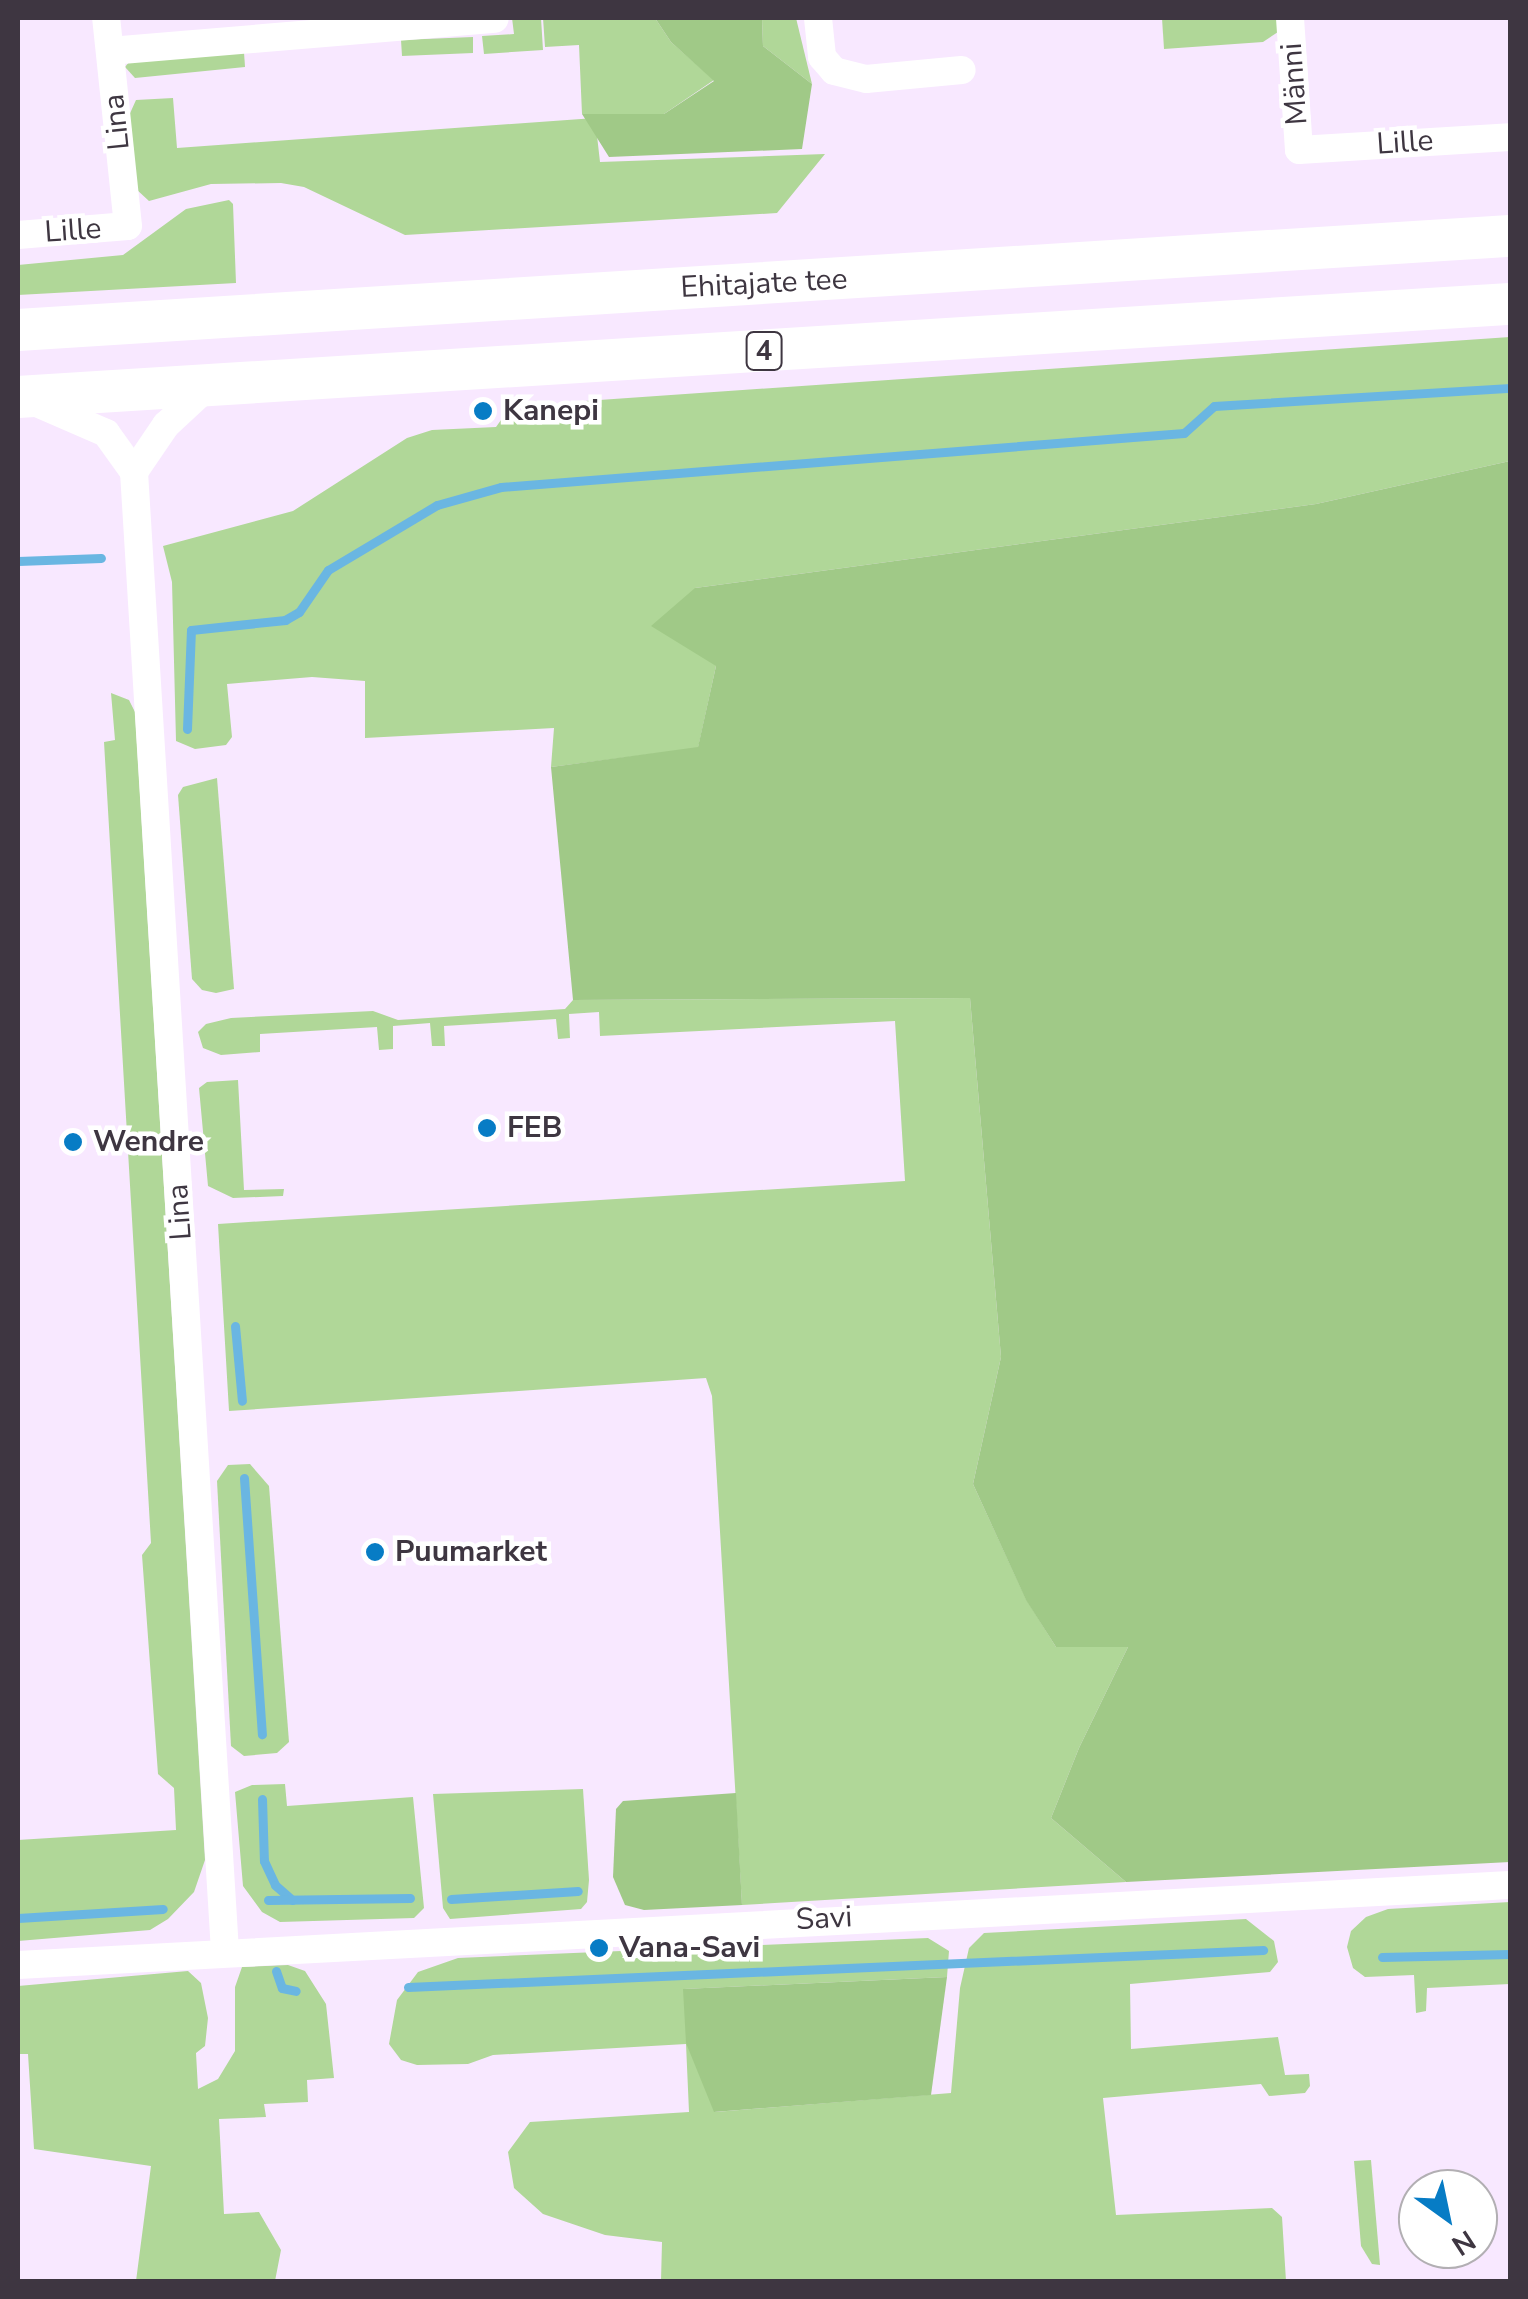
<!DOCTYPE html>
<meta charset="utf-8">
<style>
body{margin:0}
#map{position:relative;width:1528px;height:2299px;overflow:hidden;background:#f8e8ff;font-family:"Nunito Sans",sans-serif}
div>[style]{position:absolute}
.green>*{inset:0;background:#b0d798}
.forest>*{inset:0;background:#a0c987}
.stream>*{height:9px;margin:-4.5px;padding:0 4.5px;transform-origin:4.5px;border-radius:4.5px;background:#6ab6e2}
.minor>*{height:28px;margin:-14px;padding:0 14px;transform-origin:14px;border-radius:14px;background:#fff}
.highway>*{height:42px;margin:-21px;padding:0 21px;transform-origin:21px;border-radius:21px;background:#fff}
.dots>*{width:28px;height:28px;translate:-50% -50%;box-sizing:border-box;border:5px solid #fff;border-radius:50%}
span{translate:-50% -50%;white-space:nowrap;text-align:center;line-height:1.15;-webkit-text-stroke:9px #fff;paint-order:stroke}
.shield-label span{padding:2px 8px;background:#fff;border:2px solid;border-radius:8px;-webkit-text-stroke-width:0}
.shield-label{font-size:28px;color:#3e3641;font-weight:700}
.street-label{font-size:30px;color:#3e3641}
.poi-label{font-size:30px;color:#3e3641;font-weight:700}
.left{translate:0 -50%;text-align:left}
.frame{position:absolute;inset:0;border:20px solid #3e3641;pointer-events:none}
.north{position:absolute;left:1398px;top:2169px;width:100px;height:100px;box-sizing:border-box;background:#fff;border:2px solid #b2afb3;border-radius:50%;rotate:147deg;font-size:28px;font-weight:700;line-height:40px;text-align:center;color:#3e3641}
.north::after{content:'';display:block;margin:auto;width:35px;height:45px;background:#077cc5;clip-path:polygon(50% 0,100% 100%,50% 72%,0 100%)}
</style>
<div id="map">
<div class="green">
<div style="clip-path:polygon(512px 18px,541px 18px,543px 50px,484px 54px,482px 36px,514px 34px)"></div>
<div style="clip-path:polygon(543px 18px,655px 18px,671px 42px,714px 80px,664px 114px,582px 114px,579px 45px,545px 47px)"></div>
<div style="clip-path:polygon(762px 18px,796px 18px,812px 84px,763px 46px)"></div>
<div style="clip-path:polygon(1162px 18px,1280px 18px,1281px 30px,1263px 42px,1164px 49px)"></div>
<div style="clip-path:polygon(473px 37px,473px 53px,402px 56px,401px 40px)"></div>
<div style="clip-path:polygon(244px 52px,245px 67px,135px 78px,125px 67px,134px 56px)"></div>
<div style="clip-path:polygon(173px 98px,177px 148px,595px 118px,600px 162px,825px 154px,777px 213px,405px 235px,304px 187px,281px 183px,211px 184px,149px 201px,136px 189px,127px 120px,136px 100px)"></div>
<div style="clip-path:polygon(229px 200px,233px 204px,236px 283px,18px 295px,18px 265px,123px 255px,186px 209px)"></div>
<div style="clip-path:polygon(1510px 337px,1510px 461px,1316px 504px,695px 588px,716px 666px,698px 748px,551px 767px,554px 728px,365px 738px,365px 681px,312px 677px,227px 684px,232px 737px,226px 745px,195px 749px,176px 741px,172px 582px,163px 546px,293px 511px,407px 438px,432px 430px,496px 427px,506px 413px,585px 401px)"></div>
<div style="clip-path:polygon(111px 693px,129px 700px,135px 712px,205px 1860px,194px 1892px,168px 1919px,150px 1930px,18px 1941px,18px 1840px,176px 1830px,174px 1788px,158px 1774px,142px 1555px,151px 1543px,104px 742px,115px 740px)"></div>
<div style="clip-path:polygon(217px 778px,234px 989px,216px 993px,202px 990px,192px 979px,178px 795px,183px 787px)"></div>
<div style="clip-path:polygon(970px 998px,1001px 1357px,973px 1484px,1026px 1599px,1056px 1647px,1128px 1647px,1079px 1748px,1051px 1818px,1126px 1882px,742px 1905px,712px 1396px,706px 1378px,229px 1411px,218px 1224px,905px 1181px,895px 1021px,600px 1036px,599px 1012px,569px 1014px,570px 1038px,558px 1039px,556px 1019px,444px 1026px,445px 1046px,432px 1046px,430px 1023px,393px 1026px,393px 1049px,379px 1050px,377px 1027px,260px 1034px,260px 1052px,221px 1055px,203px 1048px,198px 1032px,206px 1024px,231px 1018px,373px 1011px,398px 1020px,565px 1009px,573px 1000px)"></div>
<div style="clip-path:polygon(238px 1080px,244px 1190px,284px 1189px,283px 1196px,233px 1198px,208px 1186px,199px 1088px,207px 1082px)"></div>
<div style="clip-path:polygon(250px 1464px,269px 1486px,289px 1742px,277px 1753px,244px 1756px,231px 1746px,217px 1481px,228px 1465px)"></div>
<div style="clip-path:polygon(285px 1784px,287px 1806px,413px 1797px,424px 1908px,414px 1918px,280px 1922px,262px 1912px,243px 1886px,235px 1792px,252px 1785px)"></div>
<div style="clip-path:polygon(583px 1789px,589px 1880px,587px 1902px,581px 1909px,450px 1919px,443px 1908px,433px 1794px)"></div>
<div style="clip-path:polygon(1510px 1902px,1510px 1984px,1427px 1988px,1426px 2011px,1416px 2013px,1414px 1975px,1365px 1977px,1353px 1968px,1347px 1947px,1351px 1931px,1366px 1917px,1388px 1909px)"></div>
<div style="clip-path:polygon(1246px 1919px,1274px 1941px,1278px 1962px,1270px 1972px,1130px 1984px,1131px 2049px,1278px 2037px,1285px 2075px,1309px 2074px,1310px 2086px,1305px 2093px,1269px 2096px,1261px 2084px,1103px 2098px,1116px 2215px,1272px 2208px,1282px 2217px,1286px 2281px,661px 2281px,662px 2242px,605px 2235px,543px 2214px,514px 2188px,508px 2152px,530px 2122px,689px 2112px,686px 2044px,493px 2055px,468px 2064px,417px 2065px,401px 2060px,389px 2044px,397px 2000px,418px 1972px,458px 1958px,928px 1938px,949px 1951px,947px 1977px,684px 1989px,715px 2112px,951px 2093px,960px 1988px,969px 1948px,984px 1933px)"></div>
<div style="clip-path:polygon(288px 1965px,305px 1971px,326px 2004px,334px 2078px,307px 2080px,308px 2102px,264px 2104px,266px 2117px,219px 2119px,224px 2214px,259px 2212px,281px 2250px,275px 2281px,136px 2281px,151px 2166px,34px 2149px,28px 2054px,18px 2054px,18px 1986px,188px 1971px,201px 1983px,208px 2018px,205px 2046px,196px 2053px,198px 2089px,218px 2079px,235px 2051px,235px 1987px,242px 1967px)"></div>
<div style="clip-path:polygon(1371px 2160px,1380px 2265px,1372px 2264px,1361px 2246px,1354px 2161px)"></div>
</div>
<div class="forest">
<div style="clip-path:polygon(655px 18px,762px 18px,763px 46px,812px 84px,802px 149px,609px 157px,582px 114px,664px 114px,714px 81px,671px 42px)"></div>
<div style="clip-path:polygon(1510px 461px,1510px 1862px,1126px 1882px,1051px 1818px,1079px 1748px,1128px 1647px,1056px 1647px,1026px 1600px,973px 1484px,1001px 1357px,970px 998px,573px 1000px,551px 767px,698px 747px,716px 666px,651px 626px,695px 588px,1316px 504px)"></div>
<div style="clip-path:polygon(736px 1793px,742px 1905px,644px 1910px,625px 1905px,613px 1877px,616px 1809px,623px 1801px)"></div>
<div style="clip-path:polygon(947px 1977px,931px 2095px,714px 2112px,686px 2043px,683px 1989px)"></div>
</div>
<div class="stream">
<div style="left:18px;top:561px;width:83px;rotate:-2.1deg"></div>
<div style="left:187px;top:729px;width:99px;rotate:-87.7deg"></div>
<div style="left:191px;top:630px;width:95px;rotate:-6.1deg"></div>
<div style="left:285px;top:620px;width:16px;rotate:-30deg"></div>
<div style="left:299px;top:612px;width:51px;rotate:-55.4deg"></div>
<div style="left:328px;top:570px;width:127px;rotate:-30.8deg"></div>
<div style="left:437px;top:505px;width:66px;rotate:-15.7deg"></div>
<div style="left:501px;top:487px;width:685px;rotate:-4.52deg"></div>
<div style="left:1184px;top:433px;width:40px;rotate:-42deg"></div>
<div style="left:1214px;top:406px;width:297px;rotate:-3.5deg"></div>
<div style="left:235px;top:1326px;width:75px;rotate:84.7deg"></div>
<div style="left:244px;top:1478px;width:257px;rotate:86deg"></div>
<div style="left:262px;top:1799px;width:62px;rotate:88.2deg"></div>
<div style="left:264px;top:1861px;width:26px;rotate:65deg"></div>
<div style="left:275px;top:1885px;width:23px;rotate:41deg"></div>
<div style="left:451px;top:1899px;width:127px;rotate:-3.6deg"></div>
<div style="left:268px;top:1900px;width:142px;rotate:-0.8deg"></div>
<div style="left:18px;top:1918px;width:145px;rotate:-3.6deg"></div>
<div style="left:1382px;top:1957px;width:128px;rotate:-1.3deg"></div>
<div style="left:276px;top:1971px;width:18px;rotate:71deg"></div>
<div style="left:282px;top:1988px;width:14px;rotate:12deg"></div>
<div style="left:408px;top:1987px;width:856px;rotate:-2.48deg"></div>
</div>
<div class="minor">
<div style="left:818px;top:18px;width:39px;rotate:84deg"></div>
<div style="left:822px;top:57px;width:18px;rotate:49deg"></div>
<div style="left:834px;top:71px;width:33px;rotate:14deg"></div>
<div style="left:866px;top:79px;width:96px;rotate:-5.4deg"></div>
<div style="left:1290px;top:18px;width:132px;rotate:86.1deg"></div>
<div style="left:1299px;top:150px;width:211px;rotate:-3.5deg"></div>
<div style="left:110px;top:51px;width:386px;rotate:-4.8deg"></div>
<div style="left:18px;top:235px;width:110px;rotate:-4.7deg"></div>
<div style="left:128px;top:226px;width:209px;rotate:-96deg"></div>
<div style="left:32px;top:401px;width:81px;rotate:23.4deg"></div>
<div style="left:106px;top:433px;width:48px;rotate:54.3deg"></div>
<div style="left:134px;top:472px;width:57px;rotate:-55.8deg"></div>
<div style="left:166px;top:425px;width:57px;rotate:-42.9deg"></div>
<div style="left:134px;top:472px;width:1483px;rotate:86.48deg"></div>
<div style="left:18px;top:1965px;width:1494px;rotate:-3.07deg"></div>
</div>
<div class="highway">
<div style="left:18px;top:330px;width:1495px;rotate:-3.61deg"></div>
<div style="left:18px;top:397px;width:1495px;rotate:-3.57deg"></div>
</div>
<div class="dots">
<div style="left:483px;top:411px;background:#077cc5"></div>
<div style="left:487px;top:1128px;background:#077cc5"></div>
<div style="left:73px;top:1142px;background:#077cc5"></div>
<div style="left:375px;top:1552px;background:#077cc5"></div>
<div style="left:599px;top:1948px;background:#077cc5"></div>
</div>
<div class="shield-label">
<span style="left:764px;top:351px">4</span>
</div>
<div class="street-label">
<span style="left:1295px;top:84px;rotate:-94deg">Männi</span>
<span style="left:117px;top:122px;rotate:-96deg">Lina</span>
<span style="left:1405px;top:143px;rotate:-4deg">Lille</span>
<span style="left:73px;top:231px;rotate:-4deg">Lille</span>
<span style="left:764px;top:284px;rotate:-3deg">Ehitajate tee</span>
<span style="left:180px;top:1212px;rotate:-94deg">Lina</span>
<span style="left:824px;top:1919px;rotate:-3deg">Savi</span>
</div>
<div class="poi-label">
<span class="left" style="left:503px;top:411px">Kanepi</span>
<span class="left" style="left:507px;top:1128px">FEB</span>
<span class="left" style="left:93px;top:1142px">Wendre</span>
<span class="left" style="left:395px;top:1552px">Puumarket</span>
<span class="left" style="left:619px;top:1948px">Vana-Savi</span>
</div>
<div class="frame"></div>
<div class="north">N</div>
</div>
